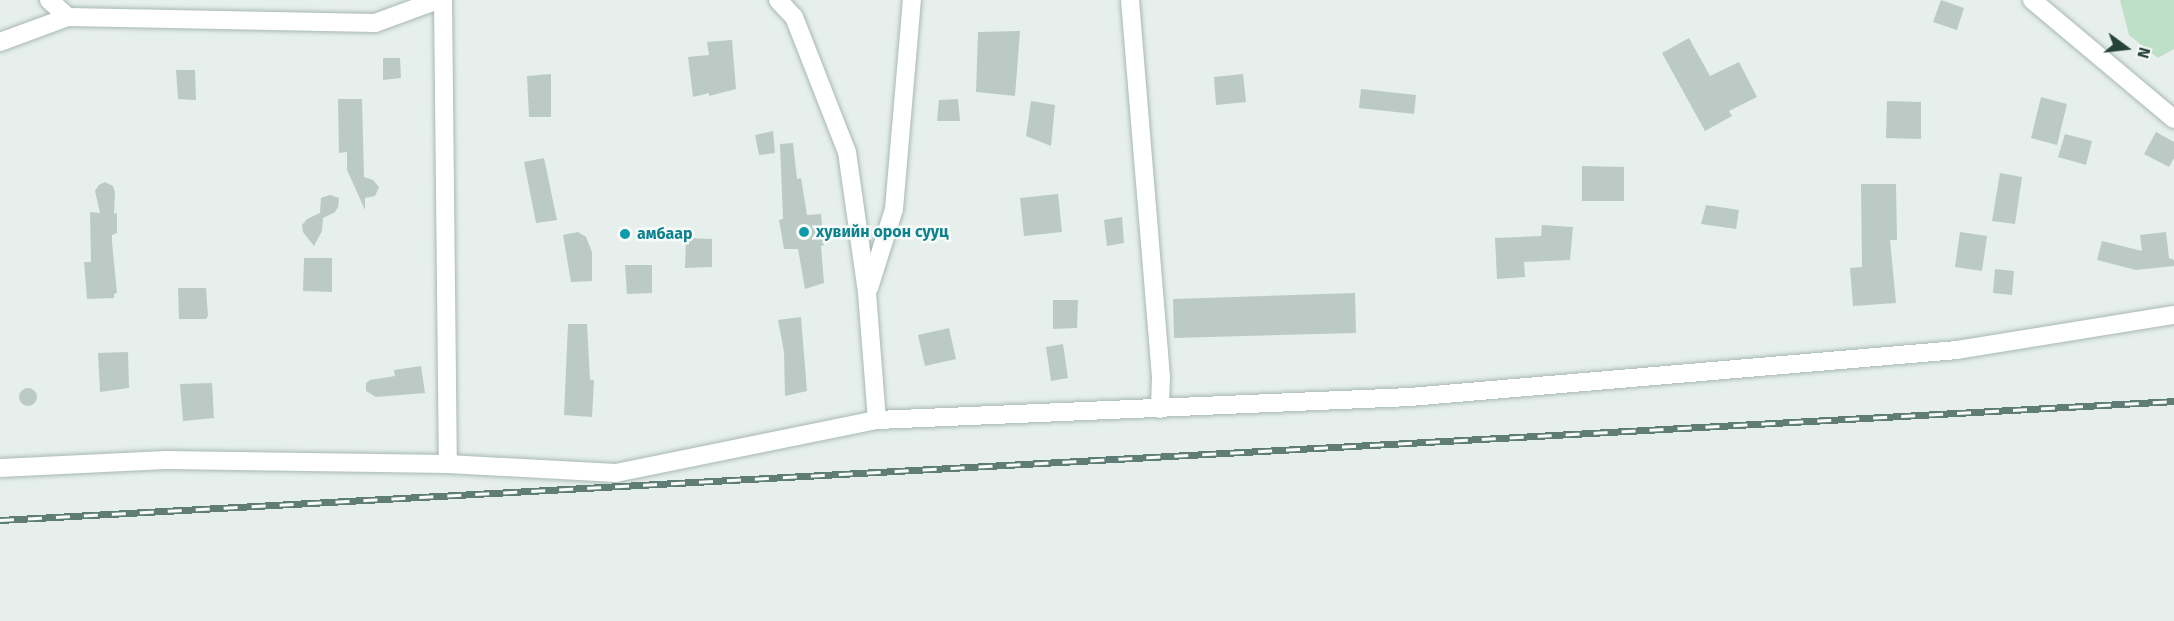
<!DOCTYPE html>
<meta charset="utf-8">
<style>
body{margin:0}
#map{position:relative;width:2174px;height:621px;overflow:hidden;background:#e6efeb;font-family:"Fira Sans",sans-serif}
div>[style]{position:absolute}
.green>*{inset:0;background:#bfe0c8}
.building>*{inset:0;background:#bbcac4}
.round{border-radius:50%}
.roads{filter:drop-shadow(0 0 2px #a8b8b2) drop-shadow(0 0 2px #a8b8b2)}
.street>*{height:18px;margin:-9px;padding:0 9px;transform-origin:9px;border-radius:9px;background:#fff}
.rail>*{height:7px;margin-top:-3.5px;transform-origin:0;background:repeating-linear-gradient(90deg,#f7fbf9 0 14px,#5f7d75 0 28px);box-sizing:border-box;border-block:2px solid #5f7d75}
.dots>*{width:16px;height:16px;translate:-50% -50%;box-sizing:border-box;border:3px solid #f7fbf9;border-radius:50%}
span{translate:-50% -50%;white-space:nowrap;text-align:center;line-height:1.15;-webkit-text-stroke:5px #f7fbf9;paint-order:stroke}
.culture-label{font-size:16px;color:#0d838f;font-weight:700}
.left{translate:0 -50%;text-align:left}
.north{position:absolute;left:2096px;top:18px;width:60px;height:60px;-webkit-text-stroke:4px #f7fbf9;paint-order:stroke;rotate:105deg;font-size:16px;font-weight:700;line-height:24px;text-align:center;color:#24423a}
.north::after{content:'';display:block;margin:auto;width:21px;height:27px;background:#24423a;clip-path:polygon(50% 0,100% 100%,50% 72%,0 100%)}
</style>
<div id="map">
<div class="green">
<div style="clip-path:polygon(2120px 0,2174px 0,2174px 49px,2158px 58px,2129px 35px)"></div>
</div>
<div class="building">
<div style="clip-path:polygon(1941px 0,1964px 8px,1957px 30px,1933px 22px)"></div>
<div style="clip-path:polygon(1020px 31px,1015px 96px,976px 92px,978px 32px)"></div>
<div style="clip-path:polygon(1689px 38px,1710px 76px,1739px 62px,1757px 97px,1729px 111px,1732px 116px,1705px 131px,1662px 53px)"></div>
<div style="clip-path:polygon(732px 40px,736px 89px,709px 96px,709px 93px,693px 97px,688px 57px,709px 55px,707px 42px)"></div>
<div style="clip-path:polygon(383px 58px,400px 58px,401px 78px,383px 80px)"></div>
<div style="clip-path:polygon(176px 70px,195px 70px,196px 100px,178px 99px)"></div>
<div style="clip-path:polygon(551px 74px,551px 117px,529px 117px,527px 76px)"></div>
<div style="clip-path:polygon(1243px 74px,1246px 102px,1216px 105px,1214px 77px)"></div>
<div style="clip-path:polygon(1361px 89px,1416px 95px,1414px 114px,1359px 108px)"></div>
<div style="clip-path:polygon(2041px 97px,2067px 104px,2057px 145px,2031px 138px)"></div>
<div style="clip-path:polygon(338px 99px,362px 99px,364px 177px,373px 180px,379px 187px,375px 196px,365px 198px,365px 210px,347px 170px,347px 152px,339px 153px)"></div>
<div style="clip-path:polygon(958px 99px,960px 121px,937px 121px,939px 100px)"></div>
<div style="clip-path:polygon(1031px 101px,1055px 105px,1051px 146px,1026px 136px)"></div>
<div style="clip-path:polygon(1887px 101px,1921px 102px,1921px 139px,1886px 138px)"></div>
<div style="clip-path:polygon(773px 131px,775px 153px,759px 155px,755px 135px)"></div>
<div style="clip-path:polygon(2156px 132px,2174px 142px,2174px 158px,2169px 167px,2144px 154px)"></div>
<div style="clip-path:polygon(2065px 134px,2092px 141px,2086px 165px,2058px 157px)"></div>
<div style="clip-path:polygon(793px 143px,797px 179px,801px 178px,807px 215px,821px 214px,824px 245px,821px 246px,824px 283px,805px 289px,798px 249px,784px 249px,779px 220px,783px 219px,780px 144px)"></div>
<div style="clip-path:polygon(544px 158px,557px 220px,536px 223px,524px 162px)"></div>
<div style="clip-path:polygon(1582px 166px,1624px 167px,1624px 201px,1582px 201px)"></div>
<div style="clip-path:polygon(2000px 173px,2022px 177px,2015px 224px,1992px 221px)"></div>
<div style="clip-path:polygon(105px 182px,113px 186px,115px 192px,114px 214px,117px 213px,117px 233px,112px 235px,112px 242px,117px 293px,114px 294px,114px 298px,87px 299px,84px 262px,91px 262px,90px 212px,100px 213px,95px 191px,99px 185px)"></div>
<div style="clip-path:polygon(1861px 184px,1896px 184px,1897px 240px,1890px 240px,1896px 303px,1853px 306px,1850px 268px,1862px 267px)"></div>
<div style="clip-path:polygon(1058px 194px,1062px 232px,1024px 236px,1020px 198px)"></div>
<div style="clip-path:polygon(330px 195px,339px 198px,338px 207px,335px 212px,323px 218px,322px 231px,314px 246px,303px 232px,302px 225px,307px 219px,320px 213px,321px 198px)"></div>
<div style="clip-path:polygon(1706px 205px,1739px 210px,1736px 229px,1701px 224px)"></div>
<div style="clip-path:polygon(1122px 217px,1124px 243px,1107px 246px,1104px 220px)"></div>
<div style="clip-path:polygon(1542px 225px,1573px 227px,1570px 260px,1524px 262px,1525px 277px,1497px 279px,1495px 238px,1541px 236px)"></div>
<div style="clip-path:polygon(578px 232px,586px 237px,592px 252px,592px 281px,571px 282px,563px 235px)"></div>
<div style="clip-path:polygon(1960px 232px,1987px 236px,1982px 271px,1955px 267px)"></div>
<div style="clip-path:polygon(2166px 232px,2169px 258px,2174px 260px,2174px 266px,2136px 270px,2097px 260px,2102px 241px,2142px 251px,2140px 235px)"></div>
<div style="clip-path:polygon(686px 238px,712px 239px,712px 267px,685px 268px)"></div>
<div style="clip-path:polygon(304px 258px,332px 258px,332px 292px,303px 291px)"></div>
<div style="clip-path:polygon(625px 265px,652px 265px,652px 293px,627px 294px)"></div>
<div style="clip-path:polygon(1995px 269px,2014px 271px,2012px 295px,1993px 293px)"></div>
<div style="clip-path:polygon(178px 288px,206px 288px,208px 316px,206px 319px,179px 319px)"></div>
<div style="clip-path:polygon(1355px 293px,1356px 333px,1174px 338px,1173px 299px)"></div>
<div style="clip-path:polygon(1053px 300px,1078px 300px,1077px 328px,1053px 329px)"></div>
<div style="clip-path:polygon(801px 317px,807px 391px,785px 396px,784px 352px,778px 320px)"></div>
<div style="clip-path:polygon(568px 324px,587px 324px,590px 380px,594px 380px,592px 417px,564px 415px)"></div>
<div style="clip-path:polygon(949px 328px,956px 359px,925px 366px,918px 335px)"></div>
<div style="clip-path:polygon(1063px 344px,1068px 378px,1051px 381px,1046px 347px)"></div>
<div style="clip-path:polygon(128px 352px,129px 388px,100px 392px,98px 353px)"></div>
<div style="clip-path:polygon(421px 366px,425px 393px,376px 397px,366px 391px,366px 383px,370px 380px,395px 376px,394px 370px)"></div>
<div style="clip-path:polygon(212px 383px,214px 418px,183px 421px,180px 384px)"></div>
<div class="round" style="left:19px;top:388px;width:18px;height:18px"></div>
</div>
<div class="roads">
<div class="street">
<div style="left:49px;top:0;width:25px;rotate:42deg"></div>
<div style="left:443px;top:0;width:464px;rotate:89.4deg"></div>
<div style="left:778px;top:0;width:23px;rotate:47deg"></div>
<div style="left:794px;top:17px;width:145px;rotate:68.6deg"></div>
<div style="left:847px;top:152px;width:142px;rotate:81.9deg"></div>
<div style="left:867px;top:293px;width:127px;rotate:85.5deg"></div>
<div style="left:1130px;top:0;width:378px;rotate:85.3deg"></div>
<div style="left:1161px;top:377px;width:32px;rotate:92deg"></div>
<div style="left:2032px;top:0;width:185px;rotate:40deg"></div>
<div style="left:0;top:42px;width:72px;rotate:-20.2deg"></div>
<div style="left:68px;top:17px;width:307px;rotate:1.1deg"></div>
<div style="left:375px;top:23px;width:67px;rotate:-20.1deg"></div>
<div style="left:869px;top:288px;width:83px;rotate:-72.4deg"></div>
<div style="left:894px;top:209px;width:210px;rotate:-85.1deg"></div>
<div style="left:0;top:468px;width:166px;rotate:-2.8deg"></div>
<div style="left:166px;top:460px;width:282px;rotate:0.8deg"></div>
<div style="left:448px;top:464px;width:168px;rotate:3.1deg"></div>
<div style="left:616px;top:473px;width:266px;rotate:-11.5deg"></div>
<div style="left:877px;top:420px;width:533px;rotate:-2.47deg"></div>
<div style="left:1410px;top:397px;width:549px;rotate:-4.91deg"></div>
<div style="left:1957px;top:350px;width:220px;rotate:-9.2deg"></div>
</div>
</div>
<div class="rail">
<div style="left:0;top:520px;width:2177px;rotate:-3.13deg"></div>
</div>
<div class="dots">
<div style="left:804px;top:232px;background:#0f9aa8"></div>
<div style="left:625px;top:234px;background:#0f9aa8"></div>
</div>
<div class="culture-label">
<span class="left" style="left:816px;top:232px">хувийн орон сууц</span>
<span class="left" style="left:637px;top:234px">амбаар</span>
</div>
<div class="north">N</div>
</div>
